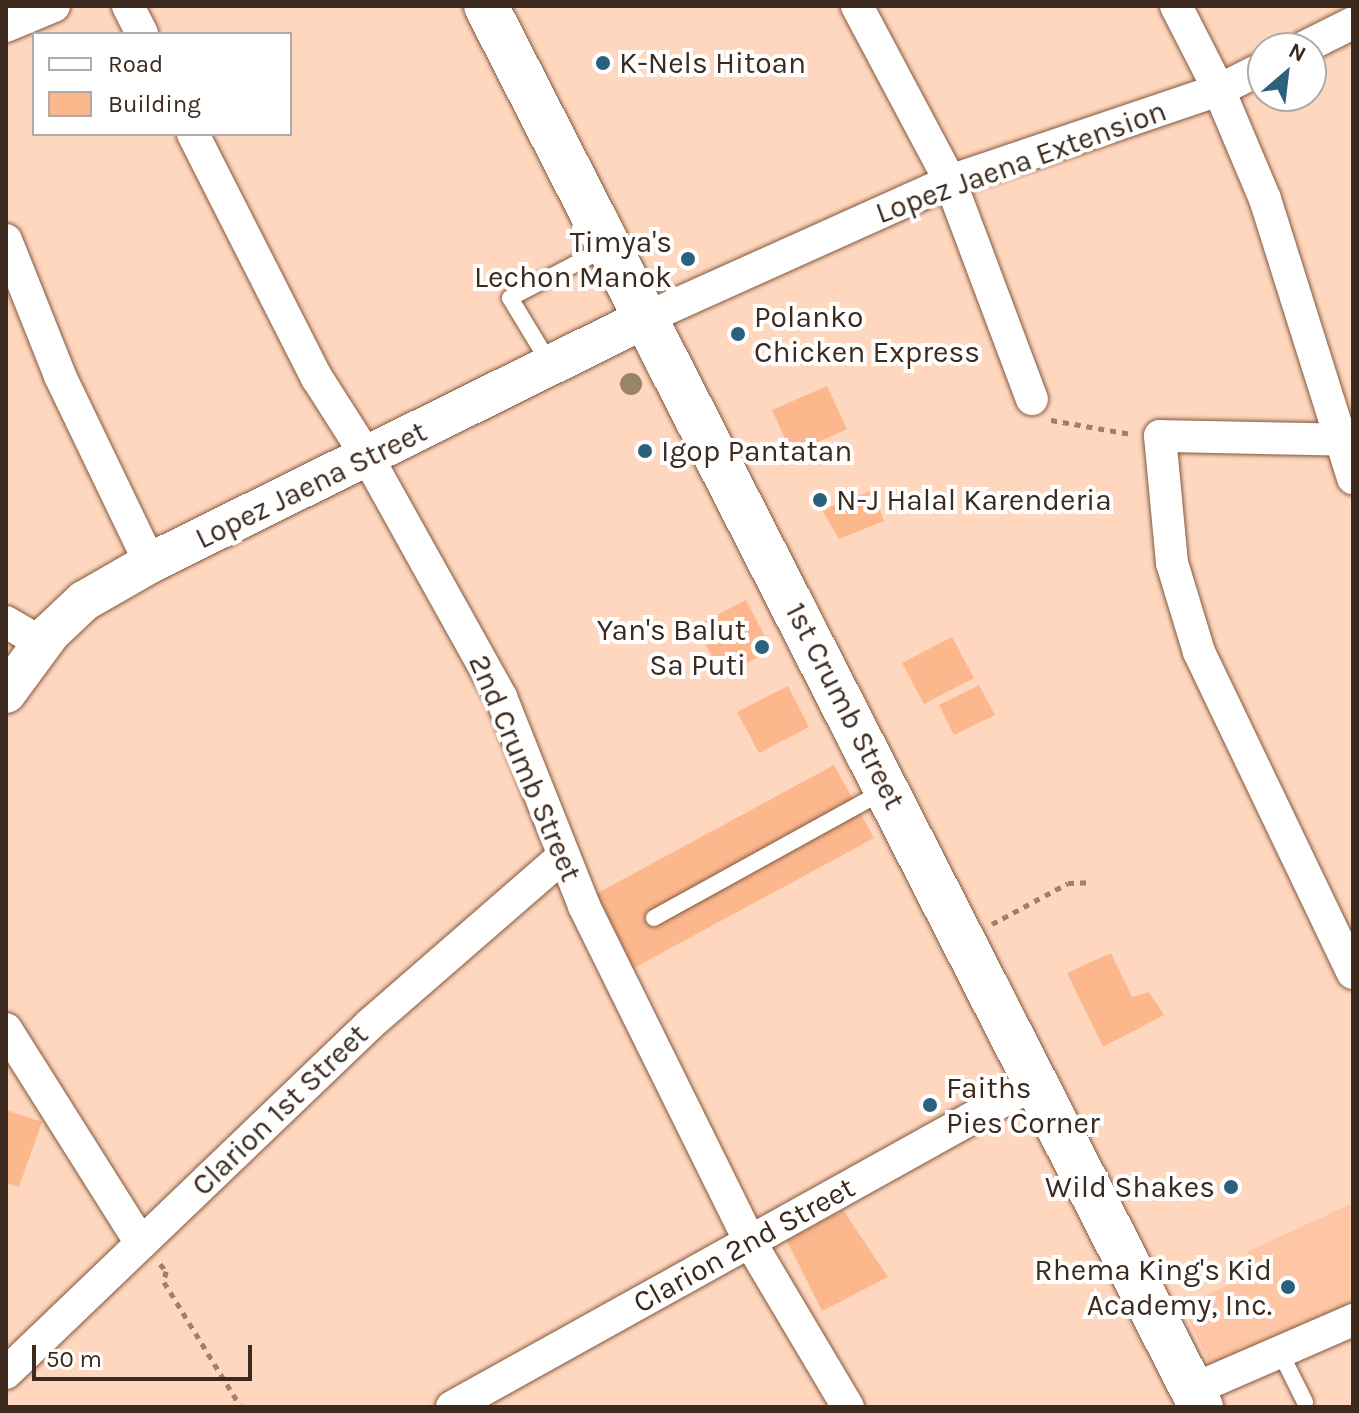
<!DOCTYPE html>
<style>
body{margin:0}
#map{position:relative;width:1359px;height:1413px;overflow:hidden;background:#ffd7bf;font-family:Karla,sans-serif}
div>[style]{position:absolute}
.built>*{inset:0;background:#fec6a4}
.building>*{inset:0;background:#fcb78d}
.path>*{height:5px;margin-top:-2.5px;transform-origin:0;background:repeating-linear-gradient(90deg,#9e806e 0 6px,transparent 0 12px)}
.roads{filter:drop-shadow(0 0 2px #82583d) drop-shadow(0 0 2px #82583d)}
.service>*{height:16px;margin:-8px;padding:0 8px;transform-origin:8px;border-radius:8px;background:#fff}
.minor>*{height:32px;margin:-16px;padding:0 16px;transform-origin:16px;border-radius:16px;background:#fff}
.tertiary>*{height:40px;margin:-20px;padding:0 20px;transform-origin:20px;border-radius:20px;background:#fff}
.secondary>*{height:44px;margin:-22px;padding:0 22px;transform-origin:22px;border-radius:22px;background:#fff}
.trees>*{width:22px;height:22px;margin:-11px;border-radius:50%;background:#968664}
.dots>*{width:22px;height:22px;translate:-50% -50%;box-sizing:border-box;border:4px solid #fff;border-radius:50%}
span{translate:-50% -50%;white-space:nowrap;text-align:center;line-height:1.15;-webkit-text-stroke:8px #fff;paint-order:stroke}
.poi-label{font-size:30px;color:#3d2a1e}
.left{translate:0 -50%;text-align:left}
.right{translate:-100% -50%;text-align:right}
.street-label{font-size:30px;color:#3d2a1e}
.frame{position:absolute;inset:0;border:8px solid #3d2a1e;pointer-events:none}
.legend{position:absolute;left:32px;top:32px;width:260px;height:104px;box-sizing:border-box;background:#fff;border:2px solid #b1aaa5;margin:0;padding:10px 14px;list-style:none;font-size:24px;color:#3d2a1e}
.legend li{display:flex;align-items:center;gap:16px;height:40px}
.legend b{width:40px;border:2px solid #b1aaa5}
.north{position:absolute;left:1247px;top:32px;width:80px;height:80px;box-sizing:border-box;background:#fff;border:2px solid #b1aaa5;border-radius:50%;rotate:28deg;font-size:22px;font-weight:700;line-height:32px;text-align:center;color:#3d2a1e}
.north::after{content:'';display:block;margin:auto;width:28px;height:36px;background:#2b617c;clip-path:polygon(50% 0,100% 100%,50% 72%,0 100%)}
.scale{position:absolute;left:32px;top:1345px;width:220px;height:36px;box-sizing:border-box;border:4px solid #3d2a1e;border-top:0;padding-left:10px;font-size:24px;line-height:28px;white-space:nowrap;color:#3d2a1e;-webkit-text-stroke:6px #fff;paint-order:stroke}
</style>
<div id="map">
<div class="built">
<div style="clip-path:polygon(1353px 1203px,1353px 1302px,1211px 1368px,1183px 1306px,1256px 1272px,1247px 1252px)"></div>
</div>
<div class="building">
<div style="clip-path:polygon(827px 386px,847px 429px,792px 454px,772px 410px)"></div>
<div style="clip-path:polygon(873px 490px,884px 521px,839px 539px,822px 510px)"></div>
<div style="clip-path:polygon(746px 600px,772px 650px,722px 676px,696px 626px)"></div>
<div style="clip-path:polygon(952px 637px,974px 678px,924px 704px,902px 663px)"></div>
<div style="clip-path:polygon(979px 685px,995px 715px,954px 735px,939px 705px)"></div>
<div style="clip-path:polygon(788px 686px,809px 727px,759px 753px,737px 712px)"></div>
<div style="clip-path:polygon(834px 765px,874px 838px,632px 969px,592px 896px)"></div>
<div style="clip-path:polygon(1111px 953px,1132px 997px,1149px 992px,1164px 1015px,1103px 1047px,1067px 973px)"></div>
<div style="clip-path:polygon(6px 1110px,42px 1122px,19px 1187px,6px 1183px)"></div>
<div style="clip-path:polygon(843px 1210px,888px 1277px,822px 1311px,787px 1241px)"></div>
</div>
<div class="path">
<div style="left:1051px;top:420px;width:81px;rotate:9.9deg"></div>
<div style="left:992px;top:924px;width:86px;rotate:-28.3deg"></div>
<div style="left:1068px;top:883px;width:23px;rotate:-2deg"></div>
<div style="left:160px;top:1264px;width:9px;rotate:49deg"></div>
<div style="left:166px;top:1271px;width:11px;rotate:100deg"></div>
<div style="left:164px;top:1282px;width:147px;rotate:58.4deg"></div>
</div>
<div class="roads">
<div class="service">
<div style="left:550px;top:364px;width:77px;rotate:-121.2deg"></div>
<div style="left:510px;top:298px;width:110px;rotate:-27.5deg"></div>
<div style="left:654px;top:918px;width:265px;rotate:-28.9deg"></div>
<div style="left:1280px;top:1352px;width:56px;rotate:63.4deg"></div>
</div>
<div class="minor">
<div style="left:128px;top:6px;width:31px;rotate:63deg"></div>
<div style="left:857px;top:6px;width:198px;rotate:62deg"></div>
<div style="left:950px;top:181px;width:233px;rotate:69.4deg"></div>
<div style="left:1176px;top:6px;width:94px;rotate:62.9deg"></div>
<div style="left:1219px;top:90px;width:118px;rotate:67.1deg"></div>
<div style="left:1265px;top:199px;width:293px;rotate:72.5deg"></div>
<div style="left:6px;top:26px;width:52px;rotate:-22.6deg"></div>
<div style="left:1303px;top:48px;width:56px;rotate:-26.6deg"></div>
<div style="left:193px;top:134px;width:274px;rotate:63.1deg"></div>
<div style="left:317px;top:378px;width:95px;rotate:57.5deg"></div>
<div style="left:368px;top:458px;width:274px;rotate:60.9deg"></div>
<div style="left:501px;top:697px;width:225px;rotate:68.3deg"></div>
<div style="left:584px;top:906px;width:375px;rotate:63.7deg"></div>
<div style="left:750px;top:1242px;width:192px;rotate:59.3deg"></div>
<div style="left:6px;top:240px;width:146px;rotate:68.3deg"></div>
<div style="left:60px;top:376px;width:208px;rotate:64.3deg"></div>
<div style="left:648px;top:317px;width:331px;rotate:-24.2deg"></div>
<div style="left:950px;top:181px;width:284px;rotate:-18.7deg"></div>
<div style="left:1219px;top:90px;width:49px;rotate:-26.6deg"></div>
<div style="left:1353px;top:440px;width:193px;rotate:-178.8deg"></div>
<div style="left:1160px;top:436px;width:128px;rotate:84.6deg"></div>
<div style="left:1172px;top:563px;width:93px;rotate:73.1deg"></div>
<div style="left:1199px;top:652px;width:356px;rotate:64.4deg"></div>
<div style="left:6px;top:622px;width:42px;rotate:30.3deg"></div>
<div style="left:6px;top:1029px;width:253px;rotate:57.8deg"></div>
<div style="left:6px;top:1373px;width:504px;rotate:-43.79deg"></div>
<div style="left:370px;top:1024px;width:254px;rotate:-41deg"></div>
<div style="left:1192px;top:1390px;width:176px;rotate:-23.5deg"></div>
<div style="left:452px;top:1407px;width:667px;rotate:-29.06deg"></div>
</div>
<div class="tertiary">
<div style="left:6px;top:693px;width:74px;rotate:-53.7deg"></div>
<div style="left:50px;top:633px;width:47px;rotate:-43.3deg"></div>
<div style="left:84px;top:601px;width:76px;rotate:-29.9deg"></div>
<div style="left:150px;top:563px;width:555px;rotate:-26.29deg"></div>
</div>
<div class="secondary">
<div style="left:486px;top:6px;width:1573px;rotate:62.96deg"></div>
</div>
</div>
<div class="trees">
<div style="left:631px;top:384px"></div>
</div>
<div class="dots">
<div style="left:603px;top:63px;background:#2b617c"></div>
<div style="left:688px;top:259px;background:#2b617c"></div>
<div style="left:738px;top:334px;background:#2b617c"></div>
<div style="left:645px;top:451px;background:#2b617c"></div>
<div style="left:820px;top:500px;background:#2b617c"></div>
<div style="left:762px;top:647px;background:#2b617c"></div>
<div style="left:930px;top:1105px;background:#2b617c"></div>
<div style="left:1231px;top:1187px;background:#2b617c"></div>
<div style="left:1288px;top:1287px;background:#2b617c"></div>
</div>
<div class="poi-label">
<span class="left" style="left:619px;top:63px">K-Nels Hitoan</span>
<span class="right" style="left:672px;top:259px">Timya's<br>Lechon Manok</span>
<span class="left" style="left:754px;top:334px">Polanko<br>Chicken Express</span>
<span class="left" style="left:661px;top:451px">Igop Pantatan</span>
<span class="left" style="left:836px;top:500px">N-J Halal Karenderia</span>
<span class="right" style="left:746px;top:647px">Yan's Balut<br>Sa Puti</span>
<span class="left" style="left:946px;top:1105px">Faiths<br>Pies Corner</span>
<span class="right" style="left:1215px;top:1187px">Wild Shakes</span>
<span class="right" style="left:1272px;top:1287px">Rhema King's Kid<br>Academy, Inc.</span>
</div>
<div class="street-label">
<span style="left:1021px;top:162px;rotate:-20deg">Lopez Jaena Extension</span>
<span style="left:311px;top:485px;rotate:-26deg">Lopez Jaena Street</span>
<span style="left:845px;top:706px;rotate:63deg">1st Crumb Street</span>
<span style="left:525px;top:768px;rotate:67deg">2nd Crumb Street</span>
<span style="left:280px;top:1110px;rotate:-44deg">Clarion 1st Street</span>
<span style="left:744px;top:1245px;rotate:-29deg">Clarion 2nd Street</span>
</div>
<div class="frame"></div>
<ul class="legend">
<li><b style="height:10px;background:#fff"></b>Road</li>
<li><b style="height:22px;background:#fcb78d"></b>Building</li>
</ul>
<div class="north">N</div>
<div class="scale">50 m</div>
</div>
